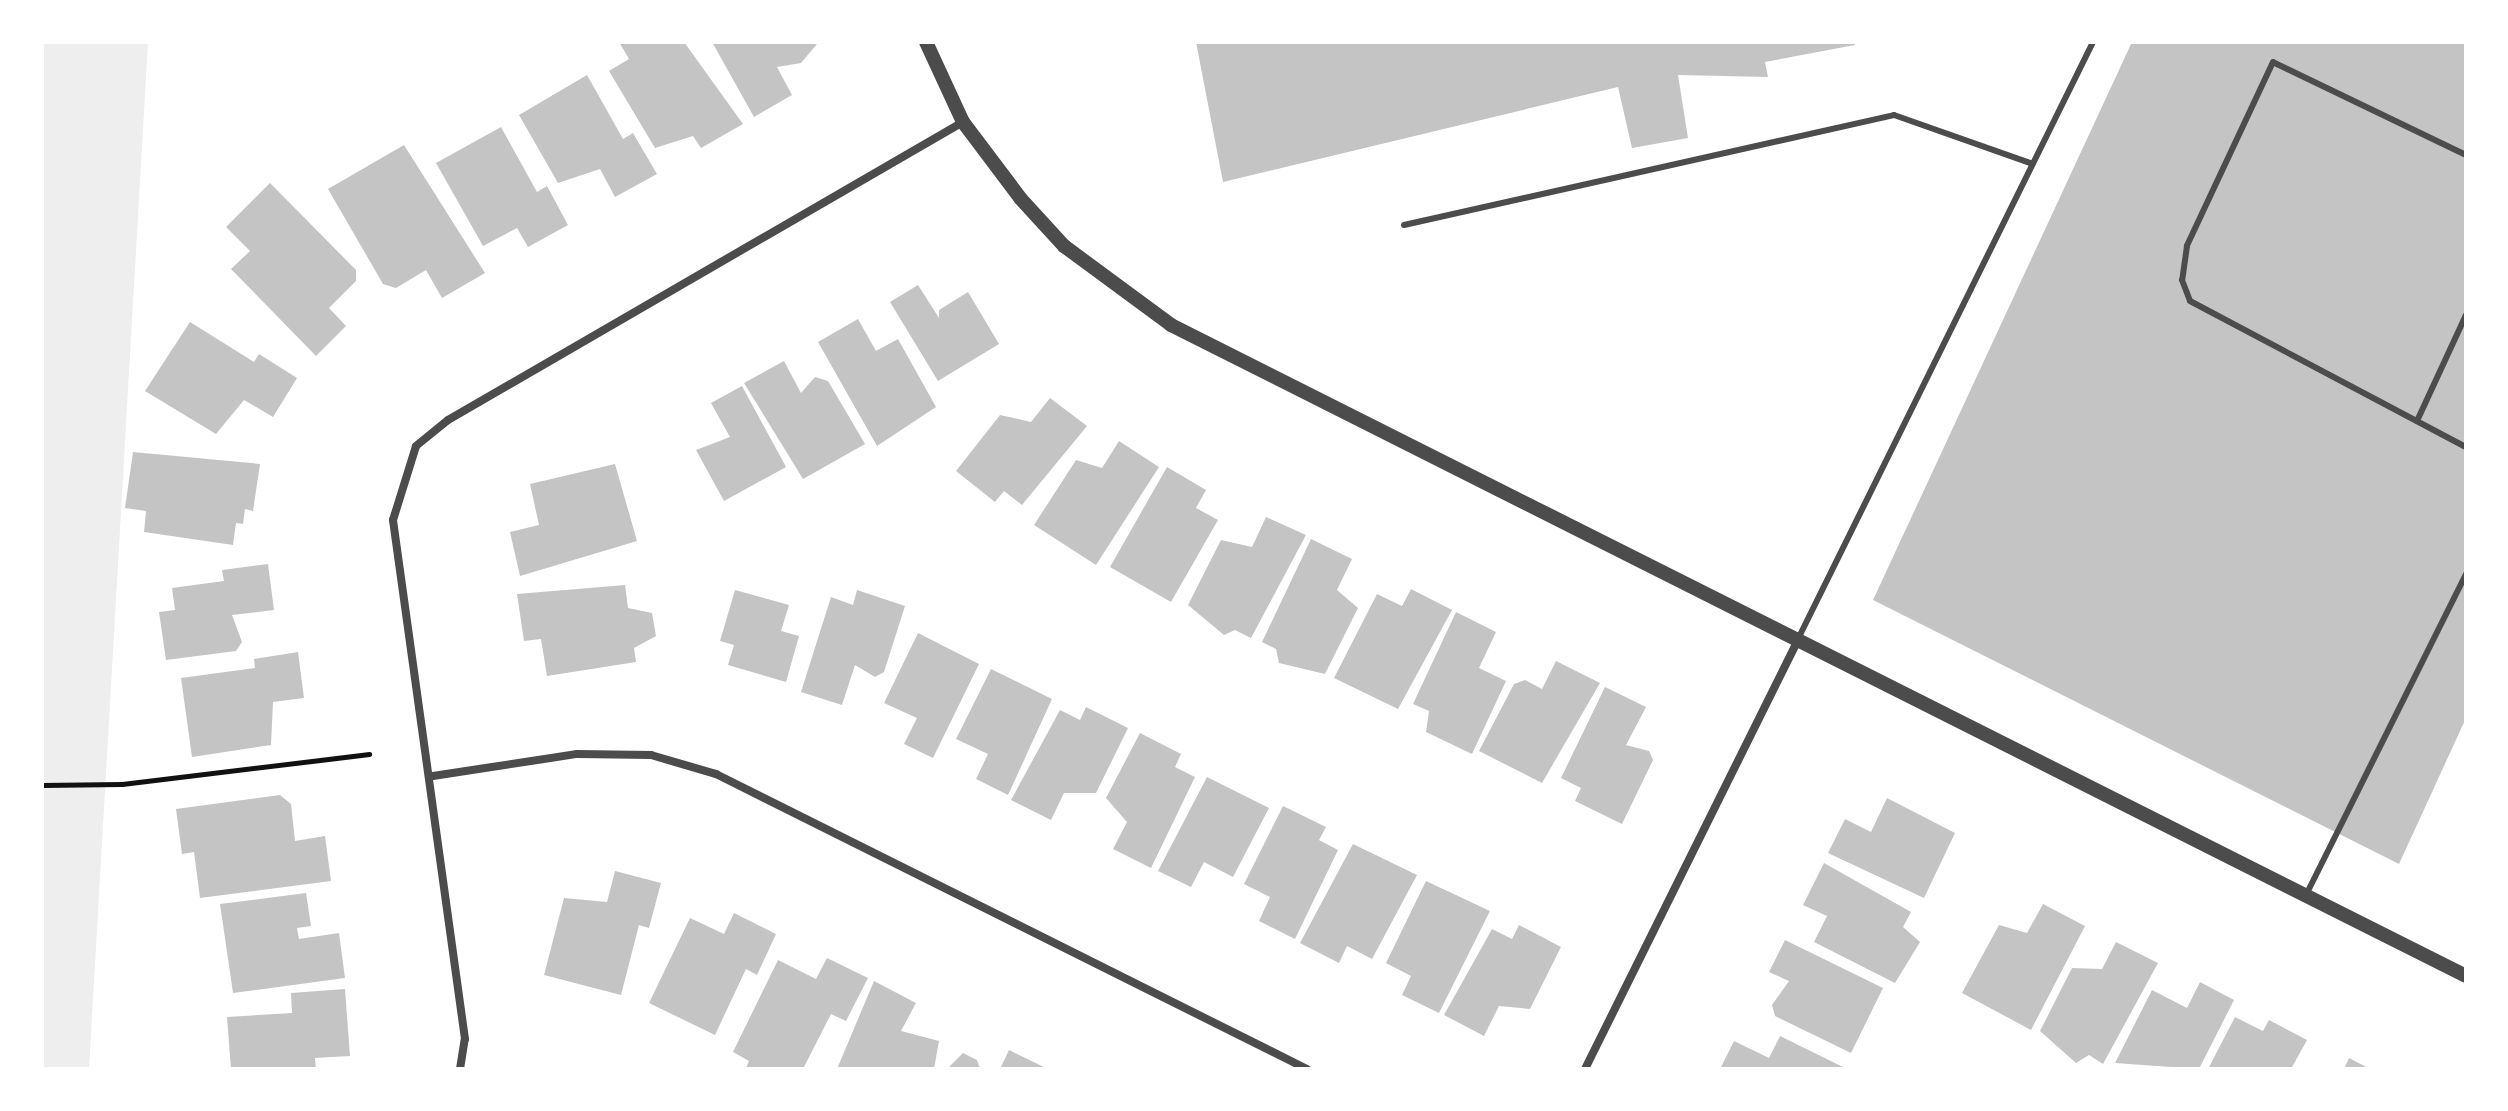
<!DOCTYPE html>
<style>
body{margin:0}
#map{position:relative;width:2508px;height:1111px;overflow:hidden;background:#fff;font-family:Ubuntu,sans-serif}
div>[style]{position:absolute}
.green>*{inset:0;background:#eee}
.building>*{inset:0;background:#c4c4c4}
.path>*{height:5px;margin:-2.5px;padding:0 2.5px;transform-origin:2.5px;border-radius:2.5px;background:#111}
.service>*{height:6px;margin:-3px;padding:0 3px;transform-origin:3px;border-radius:3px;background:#4c4c4c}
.minor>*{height:8px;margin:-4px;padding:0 4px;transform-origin:4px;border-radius:4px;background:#4c4c4c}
.tertiary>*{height:14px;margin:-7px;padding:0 7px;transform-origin:7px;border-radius:7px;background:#4c4c4c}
span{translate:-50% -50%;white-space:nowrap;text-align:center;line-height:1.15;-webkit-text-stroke:7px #fff;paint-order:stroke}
.frame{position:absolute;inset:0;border:44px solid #fff;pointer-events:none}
</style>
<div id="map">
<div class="green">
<div style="clip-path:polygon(42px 42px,148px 42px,89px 1069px,42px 1069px)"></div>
</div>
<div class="building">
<div style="clip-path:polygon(619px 42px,684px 42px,743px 124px,701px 148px,693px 136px,655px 148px,609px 71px,629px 59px)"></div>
<div style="clip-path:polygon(712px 42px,816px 42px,817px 44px,801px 63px,777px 67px,792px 95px,754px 117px)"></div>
<div style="clip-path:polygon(1196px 42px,1855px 42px,1855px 45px,1765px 62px,1768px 77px,1678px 75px,1688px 138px,1632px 148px,1618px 87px,1223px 182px)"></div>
<div style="clip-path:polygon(2132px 42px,2466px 42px,2466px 718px,2399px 864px,1873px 600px)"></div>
<div style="clip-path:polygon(587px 75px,623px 139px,633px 133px,657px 174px,615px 197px,600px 169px,558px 183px,519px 115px)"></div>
<div style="clip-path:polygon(501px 127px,537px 192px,547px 186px,568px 225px,528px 247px,517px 228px,483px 246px,436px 163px)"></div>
<div style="clip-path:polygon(404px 145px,485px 273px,442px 298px,426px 270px,396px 288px,383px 284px,328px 189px)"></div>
<div style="clip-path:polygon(270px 183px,356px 270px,356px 281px,329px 308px,346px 326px,316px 356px,231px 269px,250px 251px,226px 227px)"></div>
<div style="clip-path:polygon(918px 285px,939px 318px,939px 310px,968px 292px,999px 344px,938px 381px,890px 302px)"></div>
<div style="clip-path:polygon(858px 319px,876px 351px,898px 339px,936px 407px,877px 446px,818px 342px)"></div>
<div style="clip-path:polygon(190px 322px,254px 362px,259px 354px,297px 378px,273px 417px,244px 400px,216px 434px,145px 391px)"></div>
<div style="clip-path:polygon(784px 361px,801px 393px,815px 377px,828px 381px,865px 444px,803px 479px,744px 383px)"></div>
<div style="clip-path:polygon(742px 386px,786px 467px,724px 501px,696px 450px,730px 437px,711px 403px)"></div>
<div style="clip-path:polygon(1050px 398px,1087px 426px,1022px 505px,1004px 491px,995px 502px,956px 471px,1000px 415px,1031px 422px)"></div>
<div style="clip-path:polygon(1119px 441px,1159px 467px,1096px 565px,1034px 525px,1076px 460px,1102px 468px)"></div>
<div style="clip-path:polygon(133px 452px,260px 464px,253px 511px,245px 509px,243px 524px,236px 523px,233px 545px,144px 532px,146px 511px,125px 508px)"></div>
<div style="clip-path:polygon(615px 464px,637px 541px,520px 576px,510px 532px,539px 525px,530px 484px)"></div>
<div style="clip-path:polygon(1167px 467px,1206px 490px,1196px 508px,1218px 520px,1171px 602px,1110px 567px)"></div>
<div style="clip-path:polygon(1266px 517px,1306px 535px,1251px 638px,1235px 630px,1224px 635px,1188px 605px,1221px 540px,1252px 547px)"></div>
<div style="clip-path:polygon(1311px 539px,1352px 559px,1337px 590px,1358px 608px,1325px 674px,1279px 663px,1276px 649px,1262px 642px)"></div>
<div style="clip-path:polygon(268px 564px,274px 610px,232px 615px,242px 642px,236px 651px,166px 660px,159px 612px,175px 610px,172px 588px,224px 581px,222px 570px)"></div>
<div style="clip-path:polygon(625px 585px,628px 608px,652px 613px,656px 636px,634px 648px,636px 662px,547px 676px,541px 639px,524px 641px,517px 594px)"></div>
<div style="clip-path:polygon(1411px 589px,1452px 610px,1398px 709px,1334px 678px,1377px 594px,1402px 606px)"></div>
<div style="clip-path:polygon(735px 590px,789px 605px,781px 631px,799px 636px,786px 682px,728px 665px,734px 645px,720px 641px)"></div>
<div style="clip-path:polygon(857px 590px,905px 606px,884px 672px,875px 677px,855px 665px,842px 705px,801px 692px,831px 597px,853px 605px)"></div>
<div style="clip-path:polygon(1456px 612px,1496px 632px,1479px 668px,1506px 681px,1472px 754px,1426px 732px,1429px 711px,1413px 704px)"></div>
<div style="clip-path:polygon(918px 633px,979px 664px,933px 758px,904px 744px,917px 718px,884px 703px)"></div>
<div style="clip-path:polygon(298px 652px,304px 698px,273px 702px,271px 745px,192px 757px,181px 678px,255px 668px,254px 659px)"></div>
<div style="clip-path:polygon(1556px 661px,1600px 683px,1542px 783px,1479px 751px,1514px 684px,1525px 680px,1542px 689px)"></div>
<div style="clip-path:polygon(991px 669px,1052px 699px,1008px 795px,976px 779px,988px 754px,956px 739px)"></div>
<div style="clip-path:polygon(1605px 687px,1646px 707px,1626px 745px,1649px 751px,1653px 760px,1622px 824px,1575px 801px,1581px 788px,1561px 778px)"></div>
<div style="clip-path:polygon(1086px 707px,1128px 728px,1096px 793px,1064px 793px,1051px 820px,1011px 800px,1060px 710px,1080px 720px)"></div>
<div style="clip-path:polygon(1140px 733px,1181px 754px,1175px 767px,1195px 777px,1151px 868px,1113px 849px,1127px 822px,1106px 798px)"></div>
<div style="clip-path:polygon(1207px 777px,1269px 808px,1233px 877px,1204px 862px,1191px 887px,1158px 871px)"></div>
<div style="clip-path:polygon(280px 795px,291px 804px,295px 841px,325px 836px,331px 881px,200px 898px,194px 852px,182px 854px,176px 809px)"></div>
<div style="clip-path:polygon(1887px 798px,1955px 833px,1924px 898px,1828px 853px,1845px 819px,1871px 832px)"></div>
<div style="clip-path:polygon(1283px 806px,1326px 827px,1319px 840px,1338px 850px,1295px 939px,1259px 921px,1270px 897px,1244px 884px)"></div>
<div style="clip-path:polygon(1353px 844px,1417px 875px,1372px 959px,1347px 946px,1339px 963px,1300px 943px)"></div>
<div style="clip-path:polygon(1824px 863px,1911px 912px,1903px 927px,1920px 942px,1895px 983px,1814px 942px,1827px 916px,1803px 905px)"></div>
<div style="clip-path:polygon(615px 871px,661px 883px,649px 928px,639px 925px,621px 995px,544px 975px,564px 898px,607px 902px)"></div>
<div style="clip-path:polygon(1426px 881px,1490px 911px,1439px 1013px,1402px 995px,1411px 976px,1386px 963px)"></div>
<div style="clip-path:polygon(306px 893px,311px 926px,297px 928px,299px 939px,339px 933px,345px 978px,233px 993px,220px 904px)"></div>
<div style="clip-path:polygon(2043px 904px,2085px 926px,2031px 1030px,1962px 993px,1999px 925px,2027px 933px)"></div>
<div style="clip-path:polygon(734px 913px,776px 934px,757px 975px,746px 969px,715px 1035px,649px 1003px,690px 918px,724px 934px)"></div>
<div style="clip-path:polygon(1519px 925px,1561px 947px,1530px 1009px,1499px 1006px,1484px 1036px,1444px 1015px,1492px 929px,1512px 939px)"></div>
<div style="clip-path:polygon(1785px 940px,1883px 988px,1851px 1053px,1775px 1016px,1772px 1005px,1789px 981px,1769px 972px)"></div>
<div style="clip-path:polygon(2116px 942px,2158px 963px,2103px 1064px,2089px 1055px,2076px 1063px,2040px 1031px,2072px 968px,2102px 969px)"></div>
<div style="clip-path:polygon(827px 958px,868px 978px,846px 1021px,831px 1014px,803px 1069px,746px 1068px,749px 1061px,733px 1052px,778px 960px,816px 979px)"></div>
<div style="clip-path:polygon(874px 981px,916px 1003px,901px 1031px,939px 1041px,934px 1069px,837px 1069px)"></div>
<div style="clip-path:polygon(2200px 982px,2234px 1000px,2199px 1069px,2115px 1063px,2152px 990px,2187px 1008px)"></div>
<div style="clip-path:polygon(345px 989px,350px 1056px,315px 1058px,316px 1069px,231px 1069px,227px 1017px,292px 1013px,291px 993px)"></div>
<div style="clip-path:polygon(2235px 1017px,2263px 1031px,2269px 1020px,2307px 1040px,2291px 1069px,2208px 1069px)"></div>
<div style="clip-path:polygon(1780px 1036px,1847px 1069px,1720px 1069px,1734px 1041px,1769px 1058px)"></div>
<div style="clip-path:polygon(1009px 1050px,1048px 1069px,1000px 1069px)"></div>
<div style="clip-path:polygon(963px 1053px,977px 1060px,980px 1069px,947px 1069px)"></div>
<div style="clip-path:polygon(2349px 1058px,2370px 1069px,2344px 1069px)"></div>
</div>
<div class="path">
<div style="left:42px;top:785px;width:80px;rotate:-0.7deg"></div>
<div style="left:122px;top:784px;width:249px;rotate:-6.9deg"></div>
</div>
<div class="service">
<div style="left:2466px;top:155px;width:214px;rotate:-154.3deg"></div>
<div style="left:2273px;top:62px;width:203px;rotate:115.1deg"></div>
<div style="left:2187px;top:246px;width:34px;rotate:98deg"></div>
<div style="left:2182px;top:280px;width:22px;rotate:69deg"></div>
<div style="left:2190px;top:301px;width:312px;rotate:27.9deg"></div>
<div style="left:1404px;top:225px;width:502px;rotate:-12.65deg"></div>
<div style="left:1894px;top:115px;width:147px;rotate:19.4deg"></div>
<div style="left:2417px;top:421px;width:117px;rotate:-65.2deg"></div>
<div style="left:1797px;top:641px;width:668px;rotate:-63.7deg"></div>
<div style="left:2306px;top:895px;width:359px;rotate:-63.5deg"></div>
</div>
<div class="minor">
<div style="left:433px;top:776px;width:146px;rotate:-8.7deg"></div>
<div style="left:577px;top:754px;width:74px;rotate:0.8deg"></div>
<div style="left:651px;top:755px;width:68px;rotate:16.3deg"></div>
<div style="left:716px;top:774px;width:661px;rotate:26.53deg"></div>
<div style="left:460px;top:1069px;width:30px;rotate:-81deg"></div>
<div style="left:465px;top:1039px;width:524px;rotate:-97.9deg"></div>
<div style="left:393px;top:520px;width:77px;rotate:-72.7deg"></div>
<div style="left:416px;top:446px;width:41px;rotate:-39.1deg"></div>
<div style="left:448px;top:420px;width:595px;rotate:-30.06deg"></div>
<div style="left:1585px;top:1069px;width:478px;rotate:-63.6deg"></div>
</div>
<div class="tertiary">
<div style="left:926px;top:42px;width:88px;rotate:65.2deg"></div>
<div style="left:963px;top:122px;width:96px;rotate:53deg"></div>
<div style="left:1021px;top:199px;width:64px;rotate:47.5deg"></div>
<div style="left:1064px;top:246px;width:133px;rotate:36.4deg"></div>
<div style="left:1171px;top:325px;width:1449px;rotate:26.69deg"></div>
</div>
<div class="frame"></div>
</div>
